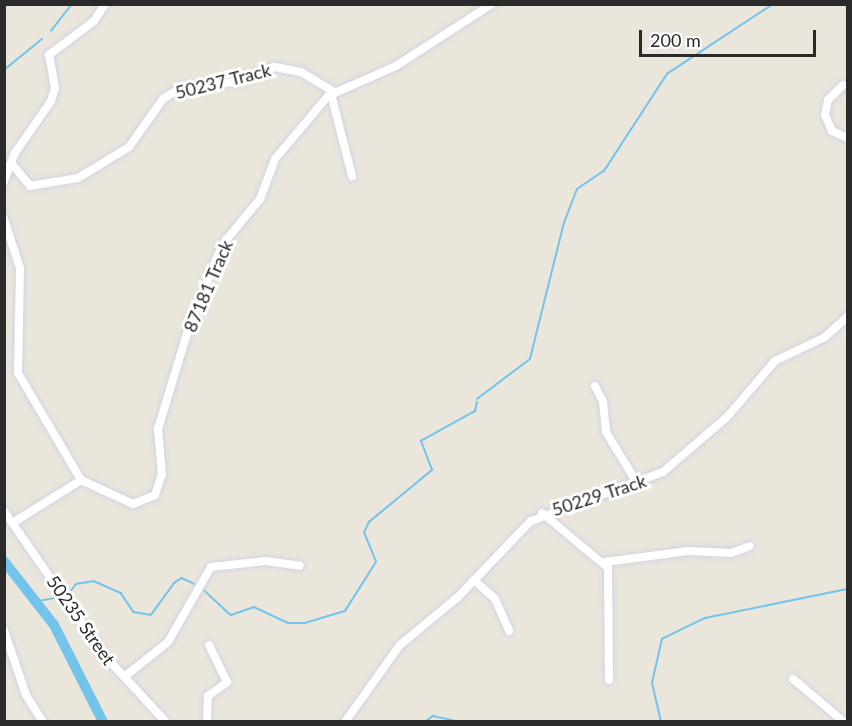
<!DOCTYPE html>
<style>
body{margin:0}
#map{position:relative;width:852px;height:726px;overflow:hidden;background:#ebe6dc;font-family:Lato,sans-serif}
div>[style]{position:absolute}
.stream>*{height:1.5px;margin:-0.75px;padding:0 0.75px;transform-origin:0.75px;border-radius:0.75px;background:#72c4eb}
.river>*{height:10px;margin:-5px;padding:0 5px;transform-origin:5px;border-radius:5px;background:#72c4eb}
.roads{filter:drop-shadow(0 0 2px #d1d4e2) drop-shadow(0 0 2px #d1d4e2)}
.minor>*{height:8px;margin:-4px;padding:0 4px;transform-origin:4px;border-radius:4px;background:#fff}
span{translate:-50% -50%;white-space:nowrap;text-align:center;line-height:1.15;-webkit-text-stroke:6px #fff;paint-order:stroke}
.street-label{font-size:18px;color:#2a2a2a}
.frame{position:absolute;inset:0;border:6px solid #2a2a2a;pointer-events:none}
.scale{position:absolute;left:639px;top:30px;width:177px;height:27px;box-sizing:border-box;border:3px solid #2a2a2a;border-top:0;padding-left:8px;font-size:18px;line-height:21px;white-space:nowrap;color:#2a2a2a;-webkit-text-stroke:4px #fff;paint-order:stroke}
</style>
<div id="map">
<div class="stream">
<div style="left:51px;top:31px;width:34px;rotate:-52deg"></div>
<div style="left:4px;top:70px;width:49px;rotate:-39.2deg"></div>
<div style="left:4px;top:333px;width:31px;rotate:90deg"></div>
<div style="left:477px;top:399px;width:66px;rotate:-37deg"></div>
<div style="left:530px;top:359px;width:140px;rotate:-76deg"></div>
<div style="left:564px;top:223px;width:36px;rotate:-69deg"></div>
<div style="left:577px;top:189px;width:32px;rotate:-34deg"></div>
<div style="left:604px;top:171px;width:116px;rotate:-57deg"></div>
<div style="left:667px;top:74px;width:127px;rotate:-33.4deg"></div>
<div style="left:203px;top:589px;width:38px;rotate:43deg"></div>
<div style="left:231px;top:615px;width:24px;rotate:-19deg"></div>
<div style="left:254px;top:607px;width:38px;rotate:25deg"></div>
<div style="left:289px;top:623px;width:16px"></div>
<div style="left:305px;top:623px;width:42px;rotate:-16.7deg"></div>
<div style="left:345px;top:611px;width:58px;rotate:-57.7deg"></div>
<div style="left:376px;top:562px;width:31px;rotate:-112deg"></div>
<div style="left:364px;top:533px;width:12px;rotate:-66deg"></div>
<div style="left:369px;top:522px;width:82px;rotate:-39.5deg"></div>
<div style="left:432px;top:470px;width:31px;rotate:-111deg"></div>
<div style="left:421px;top:441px;width:62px;rotate:-29.1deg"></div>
<div style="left:475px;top:411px;width:9px;rotate:-77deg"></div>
<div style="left:67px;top:596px;width:15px;rotate:-53deg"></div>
<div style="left:76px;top:584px;width:18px;rotate:-9deg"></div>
<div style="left:94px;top:581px;width:30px;rotate:24deg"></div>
<div style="left:121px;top:593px;width:23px;rotate:56deg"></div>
<div style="left:134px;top:612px;width:17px;rotate:10deg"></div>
<div style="left:151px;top:615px;width:39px;rotate:-54deg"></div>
<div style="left:174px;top:583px;width:9px;rotate:-32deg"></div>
<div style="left:182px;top:578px;width:14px;rotate:25deg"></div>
<div style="left:39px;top:601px;width:21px;rotate:-11deg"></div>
<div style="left:425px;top:722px;width:10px;rotate:-37deg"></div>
<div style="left:433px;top:716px;width:29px;rotate:12deg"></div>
<div style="left:661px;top:722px;width:40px;rotate:-103deg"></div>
<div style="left:652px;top:683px;width:45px;rotate:-77.2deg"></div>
<div style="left:662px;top:639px;width:48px;rotate:-26deg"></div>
<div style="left:705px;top:618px;width:146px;rotate:-11.5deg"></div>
</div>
<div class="river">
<div style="left:4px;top:561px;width:81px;rotate:52deg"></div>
<div style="left:54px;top:625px;width:109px;rotate:63.2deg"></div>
</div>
<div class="roads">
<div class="minor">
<div style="left:843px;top:85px;width:21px;rotate:135deg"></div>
<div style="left:828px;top:100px;width:15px;rotate:101deg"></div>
<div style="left:825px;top:115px;width:17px;rotate:66deg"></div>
<div style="left:832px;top:131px;width:17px;rotate:24deg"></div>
<div style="left:331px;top:94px;width:85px;rotate:75.6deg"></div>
<div style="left:11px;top:163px;width:30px;rotate:50deg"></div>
<div style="left:30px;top:186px;width:49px;rotate:-9.5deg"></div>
<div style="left:78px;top:178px;width:60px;rotate:-31.3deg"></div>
<div style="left:129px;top:147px;width:59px;rotate:-54.7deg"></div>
<div style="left:163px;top:99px;width:22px;rotate:-32deg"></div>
<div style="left:182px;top:87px;width:55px;rotate:-5.2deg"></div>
<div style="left:237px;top:82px;width:41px;rotate:-21.5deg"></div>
<div style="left:275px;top:67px;width:26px;rotate:11deg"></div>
<div style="left:301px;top:72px;width:39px;rotate:31deg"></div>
<div style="left:4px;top:181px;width:30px;rotate:-69deg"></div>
<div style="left:15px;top:153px;width:63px;rotate:-55.3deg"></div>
<div style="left:51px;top:101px;width:14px;rotate:-73deg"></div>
<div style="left:55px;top:88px;width:34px;rotate:-100deg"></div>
<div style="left:49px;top:55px;width:56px;rotate:-37.1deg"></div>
<div style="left:94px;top:21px;width:20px;rotate:-57deg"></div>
<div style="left:4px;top:219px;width:52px;rotate:71.9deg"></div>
<div style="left:20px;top:268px;width:105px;rotate:91.1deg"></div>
<div style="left:18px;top:373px;width:124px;rotate:59.5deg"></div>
<div style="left:595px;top:386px;width:18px;rotate:63deg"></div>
<div style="left:603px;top:402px;width:30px;rotate:84deg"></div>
<div style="left:606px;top:432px;width:60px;rotate:58.7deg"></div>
<div style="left:4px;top:511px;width:174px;rotate:55.3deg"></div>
<div style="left:103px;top:654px;width:93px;rotate:47.2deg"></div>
<div style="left:542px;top:513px;width:86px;rotate:39.8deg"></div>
<div style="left:608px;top:568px;width:112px;rotate:89.5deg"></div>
<div style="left:14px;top:522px;width:79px;rotate:-32.1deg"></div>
<div style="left:81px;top:480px;width:57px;rotate:24.8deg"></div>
<div style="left:133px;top:504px;width:24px;rotate:-22deg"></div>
<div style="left:155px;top:495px;width:22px;rotate:-72deg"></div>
<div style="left:162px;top:474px;width:45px;rotate:-95.1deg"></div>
<div style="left:158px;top:429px;width:110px;rotate:-73.1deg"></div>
<div style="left:190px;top:324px;width:85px;rotate:-67.9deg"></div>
<div style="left:222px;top:245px;width:60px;rotate:-50.4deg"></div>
<div style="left:260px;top:199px;width:43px;rotate:-69.4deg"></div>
<div style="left:275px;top:159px;width:82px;rotate:-49.9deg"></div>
<div style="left:328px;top:96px;width:74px;rotate:-23.8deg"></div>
<div style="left:396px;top:66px;width:114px;rotate:-32.9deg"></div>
<div style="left:605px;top:562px;width:84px;rotate:-7.5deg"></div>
<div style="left:688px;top:551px;width:43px;rotate:2.7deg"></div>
<div style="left:731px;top:553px;width:20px;rotate:-20deg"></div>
<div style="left:474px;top:580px;width:28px;rotate:42deg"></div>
<div style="left:495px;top:599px;width:35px;rotate:66deg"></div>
<div style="left:4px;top:630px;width:69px;rotate:71.3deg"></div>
<div style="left:26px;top:695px;width:32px;rotate:58deg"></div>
<div style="left:124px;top:677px;width:56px;rotate:-38.5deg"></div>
<div style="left:168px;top:642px;width:86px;rotate:-60.2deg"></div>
<div style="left:211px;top:567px;width:55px;rotate:-6.2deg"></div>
<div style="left:266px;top:561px;width:34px;rotate:8deg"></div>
<div style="left:793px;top:679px;width:67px;rotate:40.1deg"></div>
<div style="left:207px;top:722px;width:26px;rotate:-88deg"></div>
<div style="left:208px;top:696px;width:24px;rotate:-36deg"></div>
<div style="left:227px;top:682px;width:41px;rotate:-115.9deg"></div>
<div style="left:345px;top:722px;width:95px;rotate:-54.5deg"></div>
<div style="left:400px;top:645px;width:75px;rotate:-39.6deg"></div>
<div style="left:458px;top:597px;width:105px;rotate:-46.2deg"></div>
<div style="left:531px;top:521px;width:141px;rotate:-20.4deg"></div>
<div style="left:663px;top:472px;width:84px;rotate:-40.7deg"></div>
<div style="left:727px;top:417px;width:74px;rotate:-49.4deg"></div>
<div style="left:775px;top:361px;width:55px;rotate:-25.6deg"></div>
<div style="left:825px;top:337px;width:31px;rotate:-42deg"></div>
</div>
</div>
<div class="street-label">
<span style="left:223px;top:81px;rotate:-14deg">50237 Track</span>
<span style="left:208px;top:286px;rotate:-67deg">87181 Track</span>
<span style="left:599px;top:495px;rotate:-18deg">50229 Track</span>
<span style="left:81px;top:620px;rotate:55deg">50235 Street</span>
</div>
<div class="frame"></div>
<div class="scale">200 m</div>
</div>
